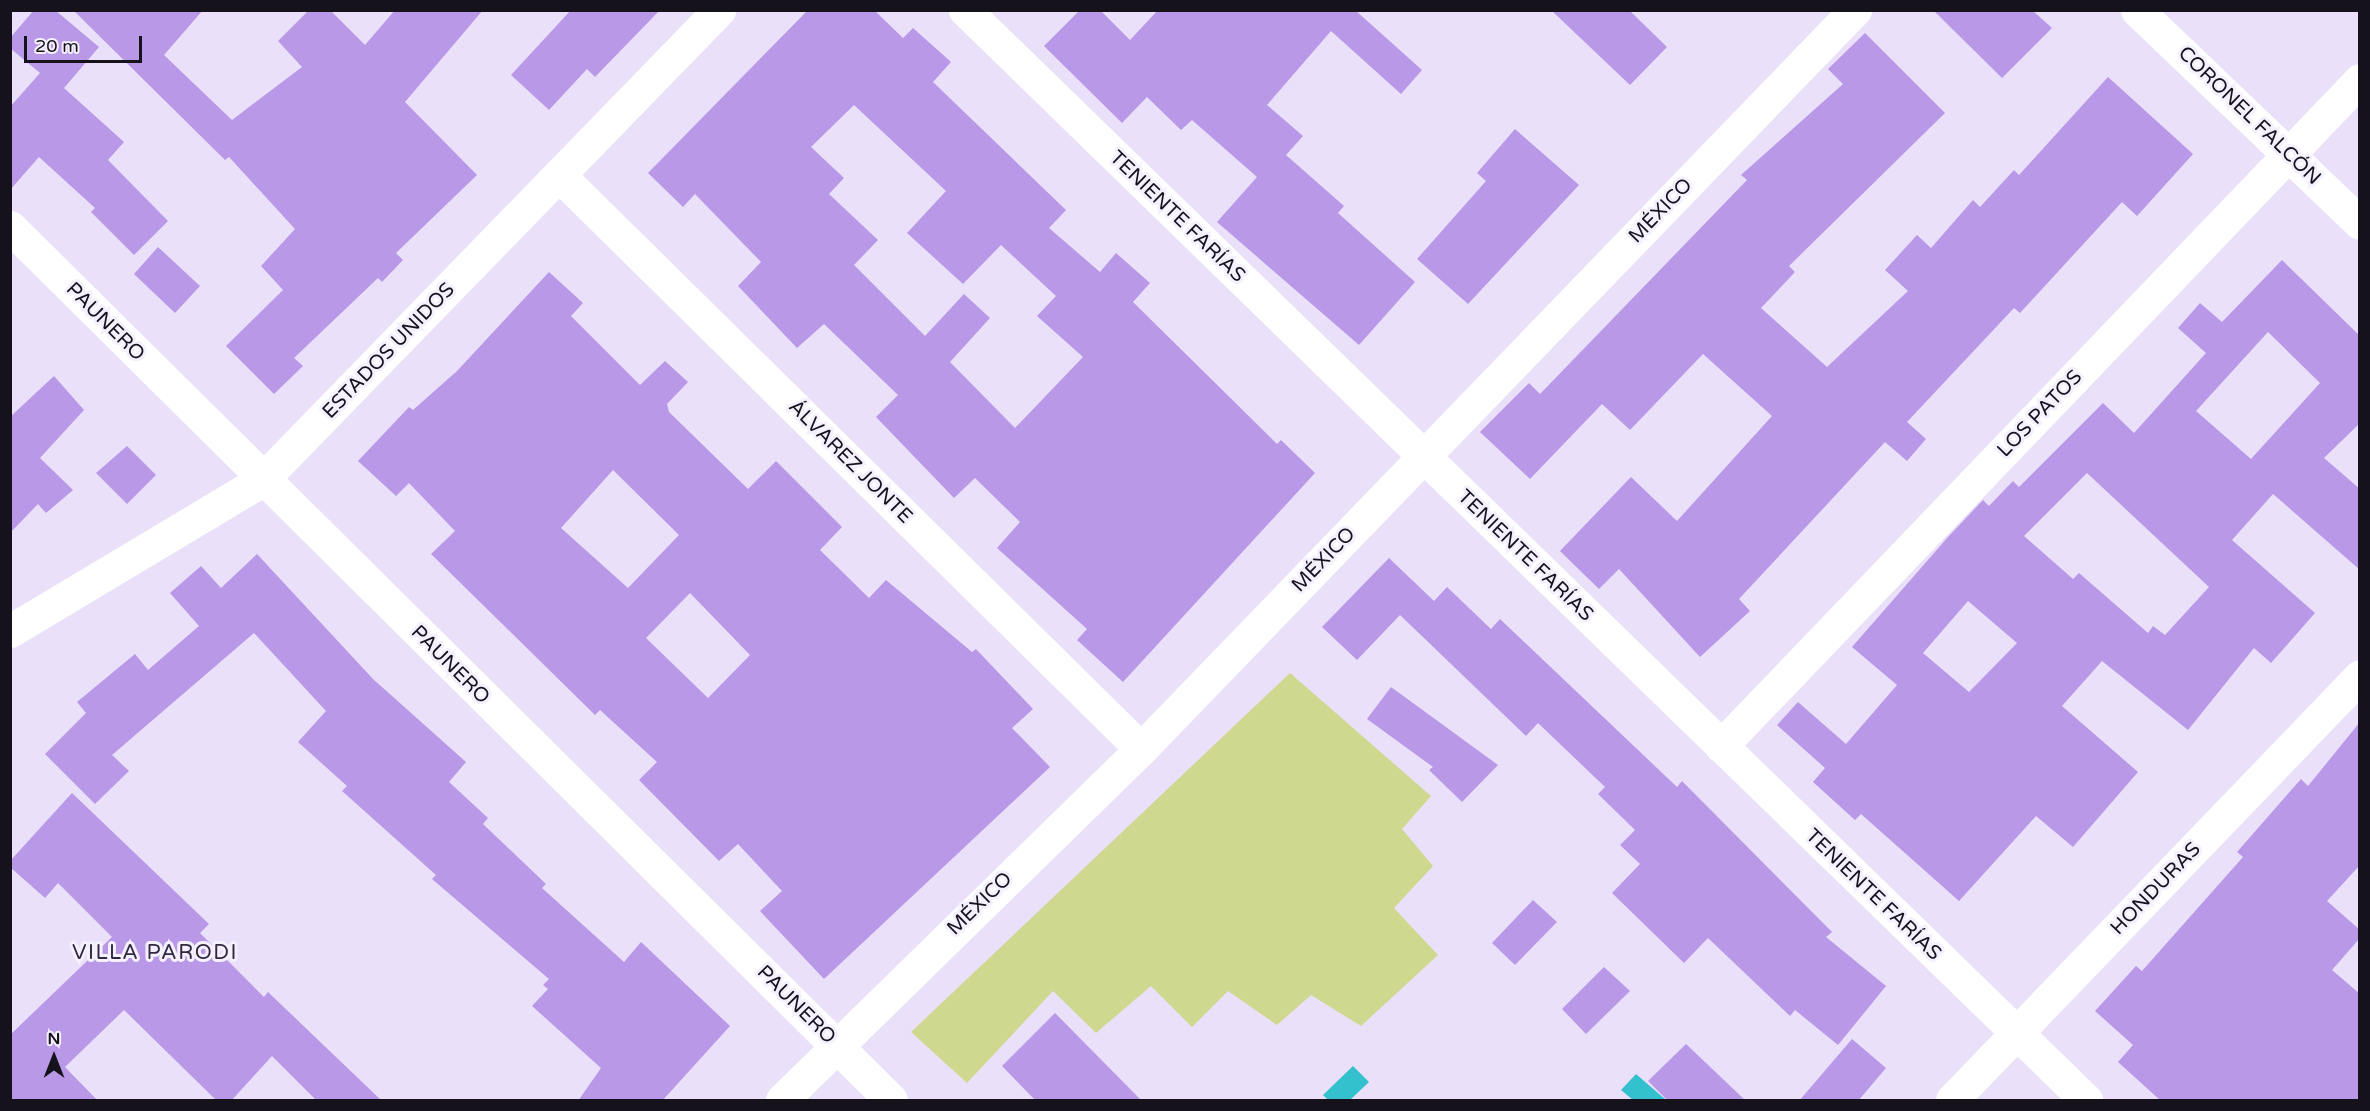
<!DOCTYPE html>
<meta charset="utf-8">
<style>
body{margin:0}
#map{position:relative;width:2370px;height:1111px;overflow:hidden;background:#eae0fa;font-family:"Varela Round",sans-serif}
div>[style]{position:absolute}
.green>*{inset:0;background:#cfd88f}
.water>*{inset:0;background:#33c1ce}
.building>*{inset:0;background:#b898e7}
.minor>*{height:33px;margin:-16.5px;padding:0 16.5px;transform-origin:16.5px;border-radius:16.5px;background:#fff}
span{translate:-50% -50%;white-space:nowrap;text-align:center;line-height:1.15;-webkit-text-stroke:6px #f5f0fd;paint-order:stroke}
.street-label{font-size:20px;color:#16121c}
.neighbourhood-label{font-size:21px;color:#322841;letter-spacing:1.5px}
.frame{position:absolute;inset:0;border:12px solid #16121c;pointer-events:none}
.north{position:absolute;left:24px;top:1027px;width:60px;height:60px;-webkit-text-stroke:4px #f5f0fd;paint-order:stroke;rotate:0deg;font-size:16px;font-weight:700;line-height:24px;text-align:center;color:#16121c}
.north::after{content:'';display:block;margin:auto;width:21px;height:27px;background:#16121c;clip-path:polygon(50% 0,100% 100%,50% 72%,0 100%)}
.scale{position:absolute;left:24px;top:36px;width:118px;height:27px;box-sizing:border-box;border:3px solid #16121c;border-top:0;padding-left:8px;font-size:18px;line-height:21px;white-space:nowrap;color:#16121c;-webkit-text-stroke:4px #f5f0fd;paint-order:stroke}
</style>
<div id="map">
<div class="green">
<div style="clip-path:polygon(1290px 673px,1431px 796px,1402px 829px,1433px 866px,1394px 908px,1438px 955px,1361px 1026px,1311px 995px,1277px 1025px,1228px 991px,1192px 1027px,1151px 986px,1096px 1033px,1053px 991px,967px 1083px,911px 1032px)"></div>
</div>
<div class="water">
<div style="clip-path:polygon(1353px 1066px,1369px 1082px,1350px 1100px,1328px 1100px,1323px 1095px)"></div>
<div style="clip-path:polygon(1636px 1074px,1666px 1100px,1633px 1100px,1621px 1090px)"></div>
</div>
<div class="building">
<div style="clip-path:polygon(34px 10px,55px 10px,99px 47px,64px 88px,124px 142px,108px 160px,168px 221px,134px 255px,91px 212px,95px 208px,39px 157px,10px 190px,10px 107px,40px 73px,10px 48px,10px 38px)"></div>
<div style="clip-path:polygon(73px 10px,203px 10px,164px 55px,232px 120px,302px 67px,278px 41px,309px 10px,330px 10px,365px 45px,395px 10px,483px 10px,405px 102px,477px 175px,396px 253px,403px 260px,382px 282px,378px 278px,294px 358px,303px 366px,274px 394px,226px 346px,283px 290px,261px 266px,295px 229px,229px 157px,225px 160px)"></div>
<div style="clip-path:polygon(571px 10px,660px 10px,595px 77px,587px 69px,549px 110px,511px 75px)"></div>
<div style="clip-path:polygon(evenodd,808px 10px,874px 10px,903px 38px,913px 28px,951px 62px,933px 82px,1066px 210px,1049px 228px,1100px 272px,1116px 253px,1150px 283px,1133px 302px,1277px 444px,1281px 440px,1315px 473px,1123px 682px,1077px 640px,1087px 629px,997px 548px,1020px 522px,975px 478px,954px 498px,876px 417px,898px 395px,824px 324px,797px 348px,738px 286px,761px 262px,695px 194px,683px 207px,648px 173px,808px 10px,854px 105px,946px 191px,907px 233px,963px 284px,1001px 245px,1056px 296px,1037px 316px,1083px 357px,1015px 428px,950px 362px,990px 318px,964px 294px,925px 336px,854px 265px,878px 240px,829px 194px,844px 178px,811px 147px,854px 105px)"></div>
<div style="clip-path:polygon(1080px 10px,1100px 10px,1130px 40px,1158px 10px,1355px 10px,1422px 70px,1401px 94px,1331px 31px,1267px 105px,1303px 136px,1286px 155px,1344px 206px,1338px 213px,1415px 282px,1359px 345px,1217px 222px,1257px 177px,1192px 120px,1181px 130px,1147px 97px,1122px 123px,1044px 46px)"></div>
<div style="clip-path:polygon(1551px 10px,1629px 10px,1667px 47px,1630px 85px)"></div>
<div style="clip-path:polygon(1933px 10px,2032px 10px,2052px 28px,2002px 78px)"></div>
<div style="clip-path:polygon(1865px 33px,1945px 113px,1789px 266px,1795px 272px,1761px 308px,1827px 367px,1908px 291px,1885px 270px,1917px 235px,1931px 248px,1973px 200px,1980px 207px,2014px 170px,2019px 175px,2108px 77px,2193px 154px,2137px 216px,2122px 202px,2020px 313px,2014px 308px,1907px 422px,1926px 439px,1907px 461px,1885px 442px,1739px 599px,1750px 611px,1700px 657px,1619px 569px,1599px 589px,1560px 551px,1631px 477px,1677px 521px,1772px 416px,1703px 354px,1630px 430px,1602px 404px,1530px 479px,1480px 432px,1529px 383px,1540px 394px,1747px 180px,1741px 175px,1843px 84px,1828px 69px)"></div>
<div style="clip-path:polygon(1515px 129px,1579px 185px,1468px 304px,1417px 259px,1486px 181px,1477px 173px)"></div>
<div style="clip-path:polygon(158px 247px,200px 286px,175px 313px,134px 274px)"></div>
<div style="clip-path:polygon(evenodd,2282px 260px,2360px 336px,2360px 423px,2324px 458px,2360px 489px,2360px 570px,2273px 494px,2232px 540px,2315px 613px,2271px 663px,2254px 648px,2188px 730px,2102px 661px,2062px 706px,2138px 772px,2073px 847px,2036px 816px,1959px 901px,1861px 814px,1855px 820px,1813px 782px,1825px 768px,1777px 725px,1798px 702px,1846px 744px,1897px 685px,1852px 647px,1948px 537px,1983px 500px,1989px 506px,2013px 481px,2019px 487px,2103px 403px,2134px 433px,2206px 353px,2178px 328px,2200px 303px,2222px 322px,2282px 260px,2268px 332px,2320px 383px,2251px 459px,2196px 411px,2268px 332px,2282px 260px,2087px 473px,2209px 587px,2165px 635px,2153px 626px,2148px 633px,2079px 573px,2073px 579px,2024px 536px,2087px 473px,2282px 260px,1968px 601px,2017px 643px,1969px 692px,1923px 653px,1968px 601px)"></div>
<div style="clip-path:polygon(evenodd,549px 272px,583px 303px,571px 316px,640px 385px,665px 361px,688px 382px,667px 404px,669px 412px,748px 489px,776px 461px,842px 527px,820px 550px,869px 598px,886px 580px,972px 652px,976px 649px,1033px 709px,1012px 728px,1050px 767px,824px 979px,760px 911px,782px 891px,738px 844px,719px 861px,639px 780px,657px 762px,600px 710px,595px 715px,431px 554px,455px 531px,409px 483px,396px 496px,358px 461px,409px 407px,413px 410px,457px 371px,549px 272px,613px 470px,679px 535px,628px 588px,561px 528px,613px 470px,549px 272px,690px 593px,750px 655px,708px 698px,646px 638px,690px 593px)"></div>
<div style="clip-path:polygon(54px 376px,84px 410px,40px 458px,73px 490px,46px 513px,38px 504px,10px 533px,10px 417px)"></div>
<div style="clip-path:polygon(127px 446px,156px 475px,127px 504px,96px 473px)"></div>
<div style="clip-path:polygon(257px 554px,373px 679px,466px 762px,449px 782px,488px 818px,483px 824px,546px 884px,542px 888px,624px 962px,641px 942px,730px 1026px,662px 1101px,578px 1101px,601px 1068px,532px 1006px,548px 989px,543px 985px,549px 979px,432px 879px,436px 875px,342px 791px,347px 786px,298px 742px,326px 711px,254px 633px,112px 755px,129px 771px,95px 804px,45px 754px,86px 713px,77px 702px,135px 654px,148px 670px,199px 626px,170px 593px,201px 566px,221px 588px)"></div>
<div style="clip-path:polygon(1389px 558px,1434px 601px,1447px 587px,1491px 629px,1500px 619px,1677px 787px,1682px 781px,1832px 932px,1826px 937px,1886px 986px,1838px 1045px,1795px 1010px,1790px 1016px,1708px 938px,1684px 963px,1612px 893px,1640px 864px,1620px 845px,1635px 830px,1598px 794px,1605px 787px,1538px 723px,1526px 736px,1400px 615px,1357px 660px,1322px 627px)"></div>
<div style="clip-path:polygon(1391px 687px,1498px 765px,1462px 802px,1429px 770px,1433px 767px,1367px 719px)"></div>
<div style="clip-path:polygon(2360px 722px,2360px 865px,2327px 901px,2360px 930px,2360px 938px,2332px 970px,2360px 994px,2360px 1101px,2161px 1101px,2118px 1062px,2133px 1045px,2095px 1011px,2136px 966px,2142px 971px,2243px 857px,2237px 852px,2301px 779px,2308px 786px)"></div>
<div style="clip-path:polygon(72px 793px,209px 924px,200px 933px,264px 997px,268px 992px,382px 1101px,317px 1101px,272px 1056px,231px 1101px,217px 1101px,124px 1010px,65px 1067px,98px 1101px,10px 1101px,10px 1035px,112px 937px,58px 883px,45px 898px,10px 867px,10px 861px)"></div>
<div style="clip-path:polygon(1533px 900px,1557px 922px,1515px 965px,1492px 943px)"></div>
<div style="clip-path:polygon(1604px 967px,1630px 991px,1586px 1034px,1562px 1009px)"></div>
<div style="clip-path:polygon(1055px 1013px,1142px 1101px,1036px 1101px,1002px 1066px)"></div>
<div style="clip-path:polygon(1852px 1039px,1886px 1068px,1858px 1101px,1799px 1101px)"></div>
<div style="clip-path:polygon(1686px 1044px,1746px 1101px,1668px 1101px,1648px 1081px)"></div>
</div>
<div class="minor">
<div style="left:965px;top:10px;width:1564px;rotate:44.2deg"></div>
<div style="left:2137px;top:10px;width:308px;rotate:43.7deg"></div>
<div style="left:560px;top:176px;width:816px;rotate:44.6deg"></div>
<div style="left:10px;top:227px;width:1240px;rotate:44.74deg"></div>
<div style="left:10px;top:631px;width:294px;rotate:-30.9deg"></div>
<div style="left:262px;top:480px;width:656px;rotate:-45.8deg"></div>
<div style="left:1721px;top:746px;width:923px;rotate:-46.19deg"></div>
<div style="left:782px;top:1100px;width:502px;rotate:-44.35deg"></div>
<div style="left:1141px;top:749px;width:1028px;rotate:-45.99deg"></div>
<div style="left:1952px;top:1100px;width:588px;rotate:-46.1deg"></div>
</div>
<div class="street-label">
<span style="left:2249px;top:116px;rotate:44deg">CORONEL FALCÓN</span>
<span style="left:1661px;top:211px;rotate:-46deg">MÉXICO</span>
<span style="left:1177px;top:217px;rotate:44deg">TENIENTE FARÍAS</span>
<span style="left:105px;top:322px;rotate:45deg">PAUNERO</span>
<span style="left:389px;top:351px;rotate:-46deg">ESTADOS UNIDOS</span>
<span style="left:2040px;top:414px;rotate:-46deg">LOS PATOS</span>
<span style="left:850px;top:462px;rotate:45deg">ÁLVAREZ JONTE</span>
<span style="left:1525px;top:556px;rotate:44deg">TENIENTE FARÍAS</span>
<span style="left:1324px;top:560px;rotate:-46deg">MÉXICO</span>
<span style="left:450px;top:665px;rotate:45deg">PAUNERO</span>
<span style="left:2156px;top:889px;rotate:-46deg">HONDURAS</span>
<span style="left:1873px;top:895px;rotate:44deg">TENIENTE FARÍAS</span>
<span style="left:980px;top:904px;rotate:-44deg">MÉXICO</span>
<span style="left:796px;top:1005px;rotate:45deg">PAUNERO</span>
</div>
<div class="neighbourhood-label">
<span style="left:155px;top:953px">VILLA PARODI</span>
</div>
<div class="frame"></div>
<div class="north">N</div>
<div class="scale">20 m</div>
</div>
